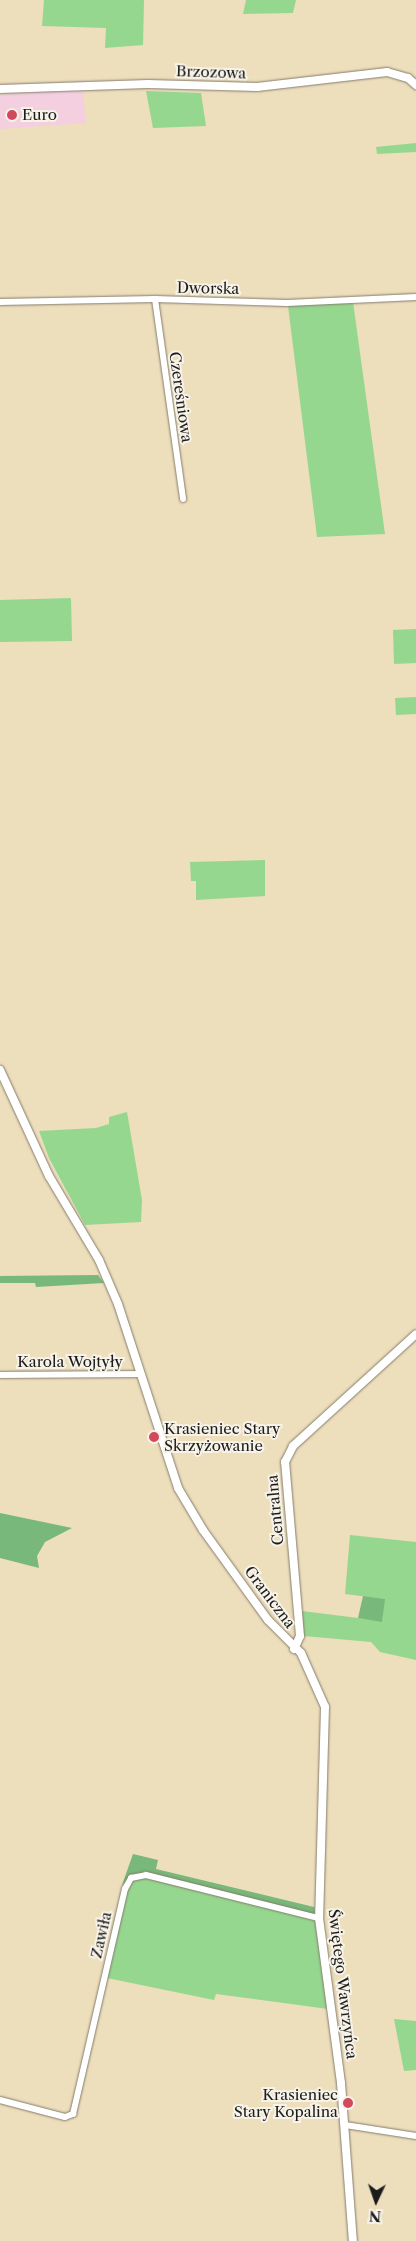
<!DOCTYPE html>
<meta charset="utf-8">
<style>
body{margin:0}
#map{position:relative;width:416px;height:2241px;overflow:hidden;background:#eddebc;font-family:"Libre Caslon Text",serif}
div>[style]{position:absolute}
.built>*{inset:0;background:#f3cfdf}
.green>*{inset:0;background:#96d78f}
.forest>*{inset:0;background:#78b87a}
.roads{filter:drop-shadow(0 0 1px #847d6c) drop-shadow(0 0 1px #847d6c)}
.minor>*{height:6px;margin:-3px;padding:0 3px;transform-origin:3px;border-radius:3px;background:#fff}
.tertiary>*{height:8px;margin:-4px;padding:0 4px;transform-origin:4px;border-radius:4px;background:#fff}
.dots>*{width:14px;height:14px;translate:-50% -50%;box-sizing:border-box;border:2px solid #f7f3e8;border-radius:50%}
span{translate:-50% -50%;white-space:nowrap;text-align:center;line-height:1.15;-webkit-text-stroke:4px #f7f3e8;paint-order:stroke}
.street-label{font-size:15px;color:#1c1c1c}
.poi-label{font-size:15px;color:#1c1c1c}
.left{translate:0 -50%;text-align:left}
.right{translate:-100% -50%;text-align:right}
.north{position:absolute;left:351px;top:2176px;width:50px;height:50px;-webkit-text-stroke:4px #f7f3e8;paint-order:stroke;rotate:183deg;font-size:14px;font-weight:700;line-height:20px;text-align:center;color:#1c1c1c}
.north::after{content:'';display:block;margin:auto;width:18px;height:22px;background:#1c1c1c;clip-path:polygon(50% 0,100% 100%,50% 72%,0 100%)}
</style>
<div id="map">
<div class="built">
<div style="clip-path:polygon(30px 92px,83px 92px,86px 123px,0 129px,0 95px)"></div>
</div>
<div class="green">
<div style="clip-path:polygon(44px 0,144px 0,143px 45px,105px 48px,106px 28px,42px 26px)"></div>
<div style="clip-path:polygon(246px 0,296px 0,293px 13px,243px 14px)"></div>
<div style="clip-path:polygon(146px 91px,201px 93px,206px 126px,153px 128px)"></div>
<div style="clip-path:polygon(416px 143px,416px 152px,377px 154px,376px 147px)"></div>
<div style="clip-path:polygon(353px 302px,385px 534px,317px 537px,288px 306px)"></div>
<div style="clip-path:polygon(71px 598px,72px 641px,0 642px,0 600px)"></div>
<div style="clip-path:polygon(416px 629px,416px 663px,394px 664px,393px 630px)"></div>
<div style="clip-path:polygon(416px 697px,416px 714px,396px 715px,395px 698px)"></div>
<div style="clip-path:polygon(265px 860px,265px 896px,196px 900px,196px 881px,191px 881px,190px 862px)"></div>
<div style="clip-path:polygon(127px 1112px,142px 1200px,141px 1222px,85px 1225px,49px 1158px,39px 1131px,96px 1128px,109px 1124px,109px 1117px)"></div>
<div style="clip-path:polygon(350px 1535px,416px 1542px,416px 1660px,380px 1652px,371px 1642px,304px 1636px,302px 1611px,382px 1621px,384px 1599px,345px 1594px)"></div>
<div style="clip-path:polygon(145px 1876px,315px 1920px,328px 2009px,216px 1994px,214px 2000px,107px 1978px,126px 1888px,133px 1879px)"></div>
<div style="clip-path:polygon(394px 2019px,416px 2021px,416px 2070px,404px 2071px)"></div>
</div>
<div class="forest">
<div style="clip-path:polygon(98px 1275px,104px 1283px,36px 1287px,35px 1283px,0 1283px,0 1276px)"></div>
<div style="clip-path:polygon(0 1513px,72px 1528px,45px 1542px,37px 1556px,39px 1568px,0 1558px)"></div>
<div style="clip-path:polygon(363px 1596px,385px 1599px,382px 1622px,358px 1618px)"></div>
<div style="clip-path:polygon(133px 1854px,158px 1860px,156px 1869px,314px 1907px,315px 1912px,311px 1915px,150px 1873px,133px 1874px,122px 1885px)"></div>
</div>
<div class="roads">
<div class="minor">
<div style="left:155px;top:299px;width:202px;rotate:82deg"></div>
<div style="left:0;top:302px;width:155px;rotate:-1.1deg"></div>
<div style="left:155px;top:299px;width:132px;rotate:1.7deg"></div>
<div style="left:287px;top:303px;width:129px;rotate:-2.7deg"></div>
<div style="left:0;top:1375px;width:141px;rotate:-0.4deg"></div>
<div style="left:0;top:2100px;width:67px;rotate:14.7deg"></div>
<div style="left:65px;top:2117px;width:9px;rotate:-21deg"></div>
<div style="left:73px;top:2114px;width:231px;rotate:-77deg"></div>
<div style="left:125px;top:1889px;width:13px;rotate:-61deg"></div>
<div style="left:131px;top:1878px;width:15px;rotate:-11deg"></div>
<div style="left:146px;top:1875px;width:178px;rotate:14deg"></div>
<div style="left:345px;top:2125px;width:72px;rotate:8.8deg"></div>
</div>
<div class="tertiary">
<div style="left:0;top:89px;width:148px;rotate:-1.9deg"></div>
<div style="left:148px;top:84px;width:109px;rotate:1.6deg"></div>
<div style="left:257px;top:87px;width:131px;rotate:-6.6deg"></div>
<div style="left:387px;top:72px;width:22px;rotate:16deg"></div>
<div style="left:408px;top:78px;width:11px;rotate:41deg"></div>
<div style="left:0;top:1070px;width:117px;rotate:65.2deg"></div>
<div style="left:49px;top:1176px;width:98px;rotate:59.2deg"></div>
<div style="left:99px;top:1260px;width:48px;rotate:66.6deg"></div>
<div style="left:118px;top:1304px;width:194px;rotate:71.9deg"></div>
<div style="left:178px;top:1488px;width:49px;rotate:59.2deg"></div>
<div style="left:203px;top:1530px;width:111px;rotate:54.2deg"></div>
<div style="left:268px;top:1620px;width:47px;rotate:45deg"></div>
<div style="left:301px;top:1653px;width:59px;rotate:66deg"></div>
<div style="left:325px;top:1707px;width:211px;rotate:91.6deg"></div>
<div style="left:319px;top:1918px;width:166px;rotate:82.4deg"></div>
<div style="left:341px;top:2083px;width:158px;rotate:85.7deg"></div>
<div style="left:294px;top:1649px;width:14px;rotate:-65deg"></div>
<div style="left:300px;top:1636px;width:175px;rotate:-94.9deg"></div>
<div style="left:285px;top:1462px;width:18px;rotate:-63deg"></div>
<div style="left:293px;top:1446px;width:166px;rotate:-42.3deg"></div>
</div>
</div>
<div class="dots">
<div style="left:12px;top:115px;background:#d1495b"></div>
<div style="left:154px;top:1437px;background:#d1495b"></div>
<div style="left:348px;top:2103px;background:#d1495b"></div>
</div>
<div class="street-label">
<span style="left:211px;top:72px;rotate:2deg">Brzozowa</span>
<span style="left:208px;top:288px;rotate:1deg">Dworska</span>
<span style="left:181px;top:397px;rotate:82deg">Czereśniowa</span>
<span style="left:70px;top:1362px">Karola Wojtyły</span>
<span style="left:275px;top:1510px;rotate:-95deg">Centralna</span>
<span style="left:270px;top:1597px;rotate:53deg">Graniczna</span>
<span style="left:101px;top:1935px;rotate:-77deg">Zawiła</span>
<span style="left:343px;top:1984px;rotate:83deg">Świętego Wawrzyńca</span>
</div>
<div class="poi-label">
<span class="left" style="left:22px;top:115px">Euro</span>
<span class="left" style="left:164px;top:1437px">Krasieniec Stary<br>Skrzyżowanie</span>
<span class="right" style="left:338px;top:2103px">Krasieniec<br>Stary Kopalina</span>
</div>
<div class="north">N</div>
</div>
